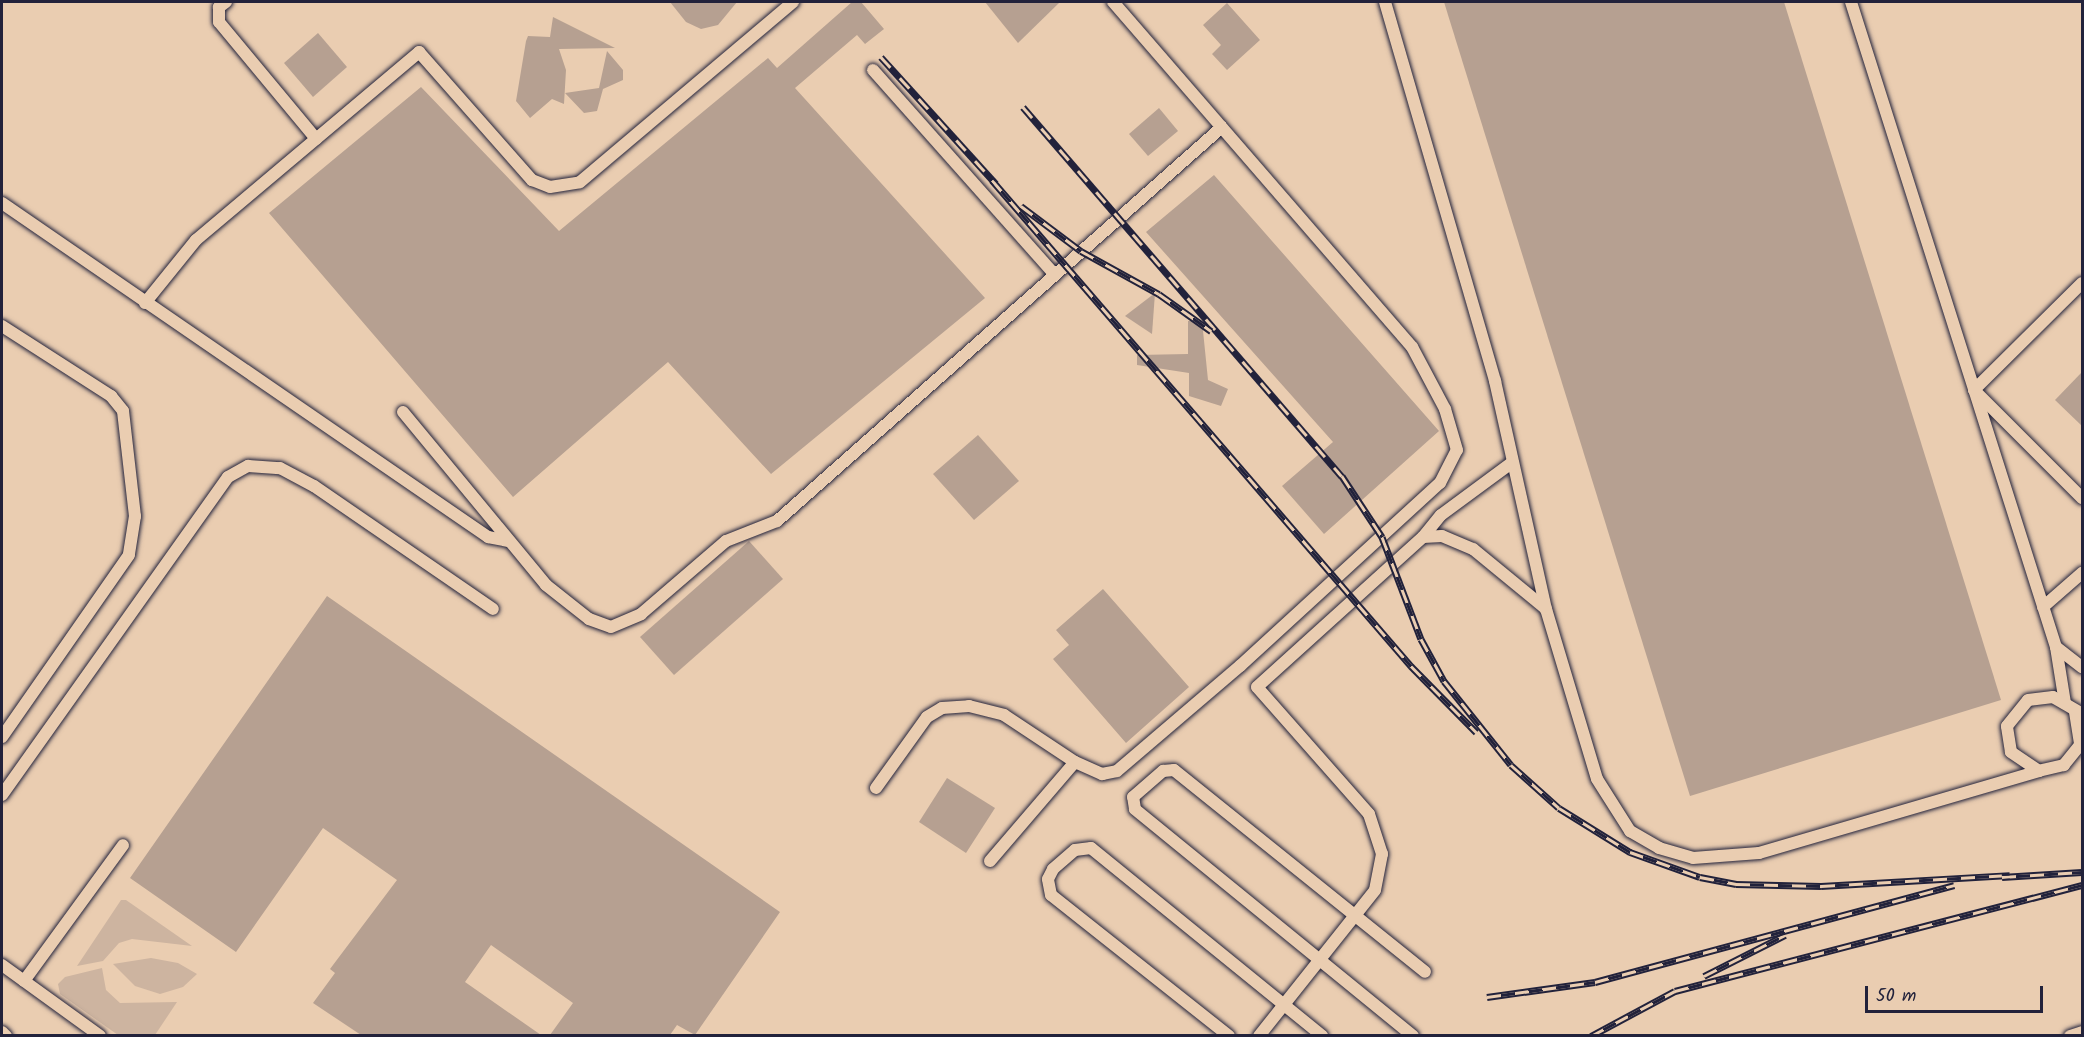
<!DOCTYPE html>
<style>
body{margin:0}
#map{position:relative;width:2084px;height:1037px;overflow:hidden;background:#eacdb1;font-family:Kalam,sans-serif}
div>[style]{position:absolute}
.green>*{inset:0;background:#cdb4a0}
.building>*{inset:0;background:#b6a091}
.roads{filter:drop-shadow(0 0 2px #22223b) drop-shadow(0 0 2px #22223b)}
.lane>*{height:12px;margin:-6px;padding:0 6px;transform-origin:6px;border-radius:6px;background:#eacdb1}
.rail>*{height:7px;margin-top:-3.5px;transform-origin:0;background:repeating-linear-gradient(90deg,#eacdb1 0 14px,#22223b 0 28px);box-sizing:border-box;border-block:2px solid #22223b}
span{translate:-50% -50%;white-space:nowrap;text-align:center;line-height:1.15;-webkit-text-stroke:5px #eacdb1;paint-order:stroke}
.frame{position:absolute;inset:0;border:3px solid #22223b;pointer-events:none}
.scale{position:absolute;left:1865px;top:986px;width:178px;height:27px;box-sizing:border-box;border:3px solid #22223b;border-top:0;padding-left:8px;font-size:18px;line-height:21px;white-space:nowrap;color:#22223b;-webkit-text-stroke:4px #eacdb1;paint-order:stroke}
</style>
<div id="map">
<div class="green">
<div style="clip-path:polygon(121px 900px,126px 900px,192px 946px,132px 939px,119px 943px,103px 961px,77px 966px)"></div>
<div style="clip-path:polygon(151px 958px,178px 963px,197px 974px,183px 987px,160px 994px,135px 986px,113px 964px)"></div>
<div style="clip-path:polygon(102px 968px,106px 990px,120px 1003px,177px 1002px,155px 1035px,118px 1035px,60px 994px,58px 984px,65px 977px)"></div>
</div>
<div class="building">
<div style="clip-path:polygon(670px 2px,737px 2px,718px 25px,701px 29px,686px 22px)"></div>
<div style="clip-path:polygon(852px 2px,861px 2px,884px 29px,865px 44px,857px 35px,795px 88px,985px 298px,771px 474px,668px 362px,513px 497px,269px 213px,421px 87px,559px 231px,768px 58px,777px 68px)"></div>
<div style="clip-path:polygon(985px 2px,1060px 2px,1018px 43px)"></div>
<div style="clip-path:polygon(1444px 2px,1784px 2px,2001px 700px,1690px 796px)"></div>
<div style="clip-path:polygon(1227px 3px,1260px 40px,1227px 70px,1212px 54px,1221px 45px,1203px 25px)"></div>
<div style="clip-path:polygon(553px 17px,615px 48px,559px 49px,566px 70px,564px 104px,552px 99px,530px 118px,516px 101px,526px 41px,528px 36px,550px 37px)"></div>
<div style="clip-path:polygon(318px 33px,347px 67px,313px 97px,284px 63px)"></div>
<div style="clip-path:polygon(607px 51px,623px 70px,623px 80px,603px 89px,597px 111px,584px 113px,565px 93px,599px 88px)"></div>
<div style="clip-path:polygon(1159px 108px,1178px 131px,1148px 156px,1129px 134px)"></div>
<div style="clip-path:polygon(1214px 175px,1439px 431px,1324px 534px,1282px 486px,1333px 442px,1146px 232px)"></div>
<div style="clip-path:polygon(1155px 293px,1152px 334px,1125px 316px)"></div>
<div style="clip-path:polygon(1188px 321px,1202px 321px,1208px 380px,1228px 389px,1221px 406px,1189px 396px,1189px 373px,1137px 365px,1137px 355px,1188px 354px)"></div>
<div style="clip-path:polygon(2082px 372px,2082px 426px,2055px 400px)"></div>
<div style="clip-path:polygon(978px 435px,1019px 481px,974px 520px,933px 474px)"></div>
<div style="clip-path:polygon(749px 541px,783px 579px,674px 675px,640px 637px)"></div>
<div style="clip-path:polygon(1103px 589px,1189px 687px,1126px 743px,1053px 659px,1069px 645px,1056px 630px)"></div>
<div style="clip-path:polygon(327px 596px,780px 912px,695px 1035px,677px 1025px,670px 1035px,550px 1035px,573px 1003px,491px 945px,465px 982px,541px 1035px,361px 1035px,313px 1003px,335px 973px,330px 969px,397px 880px,323px 828px,236px 952px,130px 878px)"></div>
<div style="clip-path:polygon(947px 778px,995px 808px,966px 853px,919px 822px)"></div>
</div>
<div class="roads">
<div class="lane">
<div style="left:226px;top:2px;width:9px;rotate:144deg"></div>
<div style="left:219px;top:7px;width:15px;rotate:90deg"></div>
<div style="left:219px;top:22px;width:152px;rotate:50.3deg"></div>
<div style="left:1385px;top:2px;width:395px;rotate:73.8deg"></div>
<div style="left:1495px;top:381px;width:234px;rotate:77.4deg"></div>
<div style="left:1546px;top:609px;width:177px;rotate:73.3deg"></div>
<div style="left:1597px;top:779px;width:62px;rotate:57.6deg"></div>
<div style="left:1630px;top:831px;width:34px;rotate:30deg"></div>
<div style="left:1659px;top:848px;width:35px;rotate:16deg"></div>
<div style="left:1693px;top:858px;width:66px;rotate:-4.3deg"></div>
<div style="left:1759px;top:853px;width:292px;rotate:-16.3deg"></div>
<div style="left:1851px;top:2px;width:677px;rotate:72.37deg"></div>
<div style="left:2056px;top:647px;width:57px;rotate:80.9deg"></div>
<div style="left:873px;top:70px;width:273px;rotate:48.4deg"></div>
<div style="left:2px;top:203px;width:590px;rotate:34.5deg"></div>
<div style="left:488px;top:537px;width:21px;rotate:11deg"></div>
<div style="left:2082px;top:283px;width:152px;rotate:135.3deg"></div>
<div style="left:1974px;top:390px;width:153px;rotate:45deg"></div>
<div style="left:145px;top:303px;width:81px;rotate:-51deg"></div>
<div style="left:196px;top:240px;width:292px;rotate:-40.1deg"></div>
<div style="left:419px;top:52px;width:171px;rotate:48.6deg"></div>
<div style="left:532px;top:180px;width:19px;rotate:21deg"></div>
<div style="left:550px;top:187px;width:30px;rotate:-9deg"></div>
<div style="left:580px;top:182px;width:279px;rotate:-40.2deg"></div>
<div style="left:2px;top:326px;width:130px;rotate:32.7deg"></div>
<div style="left:111px;top:396px;width:19px;rotate:51deg"></div>
<div style="left:123px;top:411px;width:106px;rotate:83.5deg"></div>
<div style="left:135px;top:516px;width:39px;rotate:99deg"></div>
<div style="left:129px;top:555px;width:222px;rotate:124.9deg"></div>
<div style="left:403px;top:412px;width:224px;rotate:50.4deg"></div>
<div style="left:546px;top:585px;width:55px;rotate:38.3deg"></div>
<div style="left:589px;top:619px;width:23px;rotate:20deg"></div>
<div style="left:611px;top:627px;width:33px;rotate:-23deg"></div>
<div style="left:641px;top:614px;width:112px;rotate:-40.7deg"></div>
<div style="left:726px;top:541px;width:55px;rotate:-21.4deg"></div>
<div style="left:777px;top:521px;width:594px;rotate:-41.52deg"></div>
<div style="left:1423px;top:537px;width:28px;rotate:-51deg"></div>
<div style="left:1441px;top:515px;width:89px;rotate:-36.4deg"></div>
<div style="left:2043px;top:607px;width:52px;rotate:-41.1deg"></div>
<div style="left:2056px;top:647px;width:33px;rotate:38deg"></div>
<div style="left:2075px;top:712px;width:33px;rotate:81deg"></div>
<div style="left:2080px;top:745px;width:26px;rotate:129deg"></div>
<div style="left:2064px;top:765px;width:26px;rotate:167deg"></div>
<div style="left:2039px;top:771px;width:34px;rotate:-146deg"></div>
<div style="left:2011px;top:752px;width:26px;rotate:-99deg"></div>
<div style="left:2007px;top:726px;width:33px;rotate:-51deg"></div>
<div style="left:2028px;top:700px;width:25px;rotate:-7deg"></div>
<div style="left:2053px;top:697px;width:34px;rotate:30deg"></div>
<div style="left:876px;top:788px;width:87px;rotate:-54.3deg"></div>
<div style="left:927px;top:717px;width:17px;rotate:-31deg"></div>
<div style="left:942px;top:708px;width:27px;rotate:-4deg"></div>
<div style="left:969px;top:706px;width:36px;rotate:14deg"></div>
<div style="left:1004px;top:715px;width:85px;rotate:33.5deg"></div>
<div style="left:2px;top:795px;width:390px;rotate:-54.6deg"></div>
<div style="left:228px;top:477px;width:23px;rotate:-29deg"></div>
<div style="left:248px;top:466px;width:32px;rotate:4deg"></div>
<div style="left:280px;top:468px;width:38px;rotate:28deg"></div>
<div style="left:314px;top:486px;width:217px;rotate:34.5deg"></div>
<div style="left:990px;top:861px;width:130px;rotate:-49.4deg"></div>
<div style="left:1075px;top:762px;width:30px;rotate:24deg"></div>
<div style="left:1102px;top:774px;width:15px;rotate:-11deg"></div>
<div style="left:1117px;top:771px;width:162px;rotate:-40.5deg"></div>
<div style="left:1240px;top:666px;width:271px;rotate:-42.5deg"></div>
<div style="left:1440px;top:483px;width:37px;rotate:-63deg"></div>
<div style="left:1457px;top:450px;width:43px;rotate:-106.3deg"></div>
<div style="left:1445px;top:409px;width:70px;rotate:-118deg"></div>
<div style="left:1412px;top:347px;width:457px;rotate:-130.9deg"></div>
<div style="left:2px;top:965px;width:121px;rotate:35.9deg"></div>
<div style="left:24px;top:981px;width:168px;rotate:-53.9deg"></div>
<div style="left:2px;top:1032px;width:6px;rotate:45deg"></div>
<div style="left:1229px;top:1036px;width:227px;rotate:-141.6deg"></div>
<div style="left:1051px;top:895px;width:16px;rotate:-101deg"></div>
<div style="left:1048px;top:879px;width:11px;rotate:-63deg"></div>
<div style="left:1053px;top:869px;width:29px;rotate:-41deg"></div>
<div style="left:1075px;top:850px;width:16px;rotate:-7deg"></div>
<div style="left:1091px;top:848px;width:298px;rotate:39.1deg"></div>
<div style="left:1259px;top:1036px;width:186px;rotate:-51.5deg"></div>
<div style="left:1375px;top:890px;width:37px;rotate:-79deg"></div>
<div style="left:1382px;top:854px;width:42px;rotate:-108deg"></div>
<div style="left:1369px;top:814px;width:169px;rotate:-131.4deg"></div>
<div style="left:1257px;top:687px;width:224px;rotate:-42.1deg"></div>
<div style="left:1423px;top:537px;width:19px;rotate:-3deg"></div>
<div style="left:1442px;top:536px;width:34px;rotate:23deg"></div>
<div style="left:1473px;top:549px;width:94px;rotate:39.4deg"></div>
<div style="left:1413px;top:1036px;width:359px;rotate:-140.8deg"></div>
<div style="left:1135px;top:809px;width:12px;rotate:-99deg"></div>
<div style="left:1133px;top:797px;width:40px;rotate:-41deg"></div>
<div style="left:1163px;top:771px;width:11px;rotate:-5deg"></div>
<div style="left:1174px;top:770px;width:322px;rotate:38.8deg"></div>
<div style="left:2070px;top:1036px;width:13px;rotate:-18deg"></div>
</div>
</div>
<div class="rail">
<div style="left:881px;top:57px;width:171px;rotate:47.8deg"></div>
<div style="left:1023px;top:107px;width:488px;rotate:49.2deg"></div>
<div style="left:1342px;top:476px;width:73px;rotate:56.7deg"></div>
<div style="left:1382px;top:537px;width:109px;rotate:69.1deg"></div>
<div style="left:1421px;top:639px;width:48px;rotate:61.3deg"></div>
<div style="left:1444px;top:681px;width:107px;rotate:51.4deg"></div>
<div style="left:1511px;top:765px;width:64px;rotate:41.9deg"></div>
<div style="left:1559px;top:808px;width:84px;rotate:31.8deg"></div>
<div style="left:1630px;top:852px;width:74px;rotate:19.7deg"></div>
<div style="left:1700px;top:877px;width:37px;rotate:11deg"></div>
<div style="left:1736px;top:884px;width:85px;rotate:1.3deg"></div>
<div style="left:1821px;top:886px;width:189px;rotate:-3.3deg"></div>
<div style="left:992px;top:180px;width:642px;rotate:49.23deg"></div>
<div style="left:1411px;top:666px;width:93px;rotate:45.4deg"></div>
<div style="left:1021px;top:206px;width:75px;rotate:36.9deg"></div>
<div style="left:1081px;top:251px;width:89px;rotate:28.9deg"></div>
<div style="left:1159px;top:294px;width:64px;rotate:35.4deg"></div>
<div style="left:2002px;top:877px;width:80px;rotate:-3.6deg"></div>
<div style="left:1704px;top:976px;width:91px;rotate:-26.8deg"></div>
<div style="left:1487px;top:997px;width:109px;rotate:-7.9deg"></div>
<div style="left:1595px;top:982px;width:372px;rotate:-15.1deg"></div>
<div style="left:1591px;top:1036px;width:95px;rotate:-28.2deg"></div>
<div style="left:1675px;top:991px;width:421px;rotate:-14.6deg"></div>
</div>
<div class="frame"></div>
<div class="scale">50 m</div>
</div>
